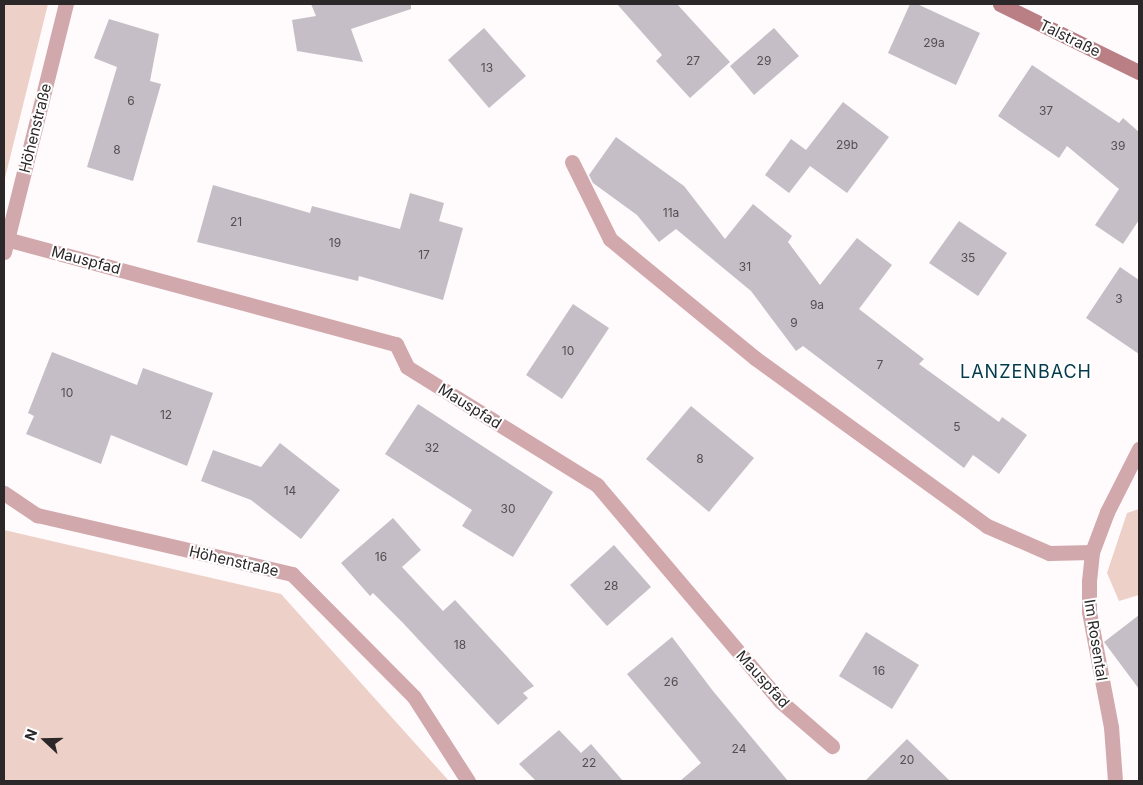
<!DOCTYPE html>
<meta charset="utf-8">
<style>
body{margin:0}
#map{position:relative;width:1143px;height:785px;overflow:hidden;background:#fffafc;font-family:Inter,sans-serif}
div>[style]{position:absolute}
.green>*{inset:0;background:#edd0c7}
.building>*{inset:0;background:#c6bec6}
.minor>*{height:15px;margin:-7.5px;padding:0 7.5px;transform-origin:7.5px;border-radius:7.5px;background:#d1a8ab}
.secondary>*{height:15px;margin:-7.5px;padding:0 7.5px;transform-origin:7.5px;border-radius:7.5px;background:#b97f84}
span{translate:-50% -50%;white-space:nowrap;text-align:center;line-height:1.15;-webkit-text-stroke:4px #fff;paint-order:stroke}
.number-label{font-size:12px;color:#524e51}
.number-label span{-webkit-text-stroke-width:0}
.street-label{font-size:15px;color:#2c282a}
.quarter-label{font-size:18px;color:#033a4b;letter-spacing:1px}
.frame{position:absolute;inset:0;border:5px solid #2c282a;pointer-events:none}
.north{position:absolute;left:20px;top:715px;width:50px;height:50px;-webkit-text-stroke:4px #fff;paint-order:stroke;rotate:291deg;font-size:14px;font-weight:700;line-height:20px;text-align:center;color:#2c282a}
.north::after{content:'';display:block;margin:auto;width:18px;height:22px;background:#2c282a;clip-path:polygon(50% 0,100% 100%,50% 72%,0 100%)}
</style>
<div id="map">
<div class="green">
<div style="clip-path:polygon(4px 4px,48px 4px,4px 182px)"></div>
<div style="clip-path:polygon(1139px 509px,1139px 595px,1119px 601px,1107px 573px,1127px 513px)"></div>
<div style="clip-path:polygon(4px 530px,281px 594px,449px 781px,4px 781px)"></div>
</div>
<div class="building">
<div style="clip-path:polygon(311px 4px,411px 4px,411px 9px,351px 29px,363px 62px,297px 51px,292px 20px,316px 16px)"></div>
<div style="clip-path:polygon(617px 4px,677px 4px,730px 62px,690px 98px,656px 61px,662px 55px)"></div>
<div style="clip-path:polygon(910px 4px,917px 4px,980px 33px,956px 85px,888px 53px)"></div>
<div style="clip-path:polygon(109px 19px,159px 34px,150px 81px,161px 84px,133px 181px,87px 167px,117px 67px,94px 58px)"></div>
<div style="clip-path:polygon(484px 28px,526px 76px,489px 108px,448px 60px)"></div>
<div style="clip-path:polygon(774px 28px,799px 56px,754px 95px,730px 66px)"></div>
<div style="clip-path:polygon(1032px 65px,1119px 123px,1123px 118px,1139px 132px,1139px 220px,1123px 244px,1095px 225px,1119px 189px,1067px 146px,1059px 158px,998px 116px)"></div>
<div style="clip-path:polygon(843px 102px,889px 137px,847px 193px,810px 166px,789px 193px,765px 175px,791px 139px,806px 150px)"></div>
<div style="clip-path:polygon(616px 137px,684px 186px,725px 239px,753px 204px,792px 236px,788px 242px,820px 285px,857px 238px,892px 265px,859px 309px,924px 359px,919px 364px,999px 422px,1002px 417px,1027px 435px,999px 474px,973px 455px,964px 468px,803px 346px,796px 351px,751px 291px,676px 229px,659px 242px,637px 215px,593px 183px,589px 175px)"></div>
<div style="clip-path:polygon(213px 185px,310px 213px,312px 206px,400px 229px,410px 193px,444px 203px,439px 221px,463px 228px,443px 300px,359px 276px,358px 281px,197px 242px)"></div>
<div style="clip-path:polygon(959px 221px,1007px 253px,978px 296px,929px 263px)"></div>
<div style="clip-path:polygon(1120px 267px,1139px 280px,1139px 354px,1086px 318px)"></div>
<div style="clip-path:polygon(573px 304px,609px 328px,562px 399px,526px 375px)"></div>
<div style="clip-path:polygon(52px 352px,137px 385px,143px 368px,213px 393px,187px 466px,111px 435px,101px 464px,26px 434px,34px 416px,28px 413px)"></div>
<div style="clip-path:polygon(418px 404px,553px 492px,513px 557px,462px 526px,472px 510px,385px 454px)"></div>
<div style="clip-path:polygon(691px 406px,754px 458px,709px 512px,646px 459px)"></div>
<div style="clip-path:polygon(280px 443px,340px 490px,301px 539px,251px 500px,201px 481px,213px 450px,261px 467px)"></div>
<div style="clip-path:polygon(393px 518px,421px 550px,402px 567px,443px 611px,455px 600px,534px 686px,523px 693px,528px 698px,498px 725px,403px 623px,373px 593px,370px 596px,341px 563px)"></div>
<div style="clip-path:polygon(614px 545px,651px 587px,607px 626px,570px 585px)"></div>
<div style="clip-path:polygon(1139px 615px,1139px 689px,1104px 642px)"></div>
<div style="clip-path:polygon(866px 632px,919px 665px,892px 709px,839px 676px)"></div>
<div style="clip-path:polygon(672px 637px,713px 691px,788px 781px,680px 781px,701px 763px,627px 674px)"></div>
<div style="clip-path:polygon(559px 730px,581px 753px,591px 744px,623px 781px,536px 781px,519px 764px)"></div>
<div style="clip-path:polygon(907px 739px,950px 781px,865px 781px)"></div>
</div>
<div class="minor">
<div style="left:572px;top:162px;width:86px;rotate:63.7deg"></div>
<div style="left:610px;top:239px;width:188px;rotate:39.4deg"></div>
<div style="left:755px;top:358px;width:286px;rotate:35.9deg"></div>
<div style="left:987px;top:526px;width:68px;rotate:23.5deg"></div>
<div style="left:1049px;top:553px;width:43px;rotate:-1.3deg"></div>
<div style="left:6px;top:239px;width:404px;rotate:15.1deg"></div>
<div style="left:396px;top:344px;width:25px;rotate:64deg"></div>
<div style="left:407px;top:367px;width:224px;rotate:31.8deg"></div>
<div style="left:597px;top:485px;width:283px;rotate:49.7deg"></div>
<div style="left:780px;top:701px;width:69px;rotate:40.9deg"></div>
<div style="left:4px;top:252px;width:256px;rotate:-76deg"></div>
<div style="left:4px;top:493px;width:40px;rotate:34deg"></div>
<div style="left:37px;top:515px;width:262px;rotate:13deg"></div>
<div style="left:292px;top:574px;width:173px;rotate:45.2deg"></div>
<div style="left:414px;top:697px;width:100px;rotate:57.3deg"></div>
<div style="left:1115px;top:781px;width:54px;rotate:-94.2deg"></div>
<div style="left:1111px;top:727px;width:117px;rotate:-100.8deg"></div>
<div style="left:1089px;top:612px;width:31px;rotate:-90deg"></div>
<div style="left:1089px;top:581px;width:29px;rotate:-84deg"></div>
<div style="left:1092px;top:552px;width:43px;rotate:-69.4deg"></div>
<div style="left:1107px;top:512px;width:71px;rotate:-63.1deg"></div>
</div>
<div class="secondary">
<div style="left:1000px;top:4px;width:155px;rotate:26.1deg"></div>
</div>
<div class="number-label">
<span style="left:934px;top:43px">29a</span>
<span style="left:693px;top:61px">27</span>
<span style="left:764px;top:61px">29</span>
<span style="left:487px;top:68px">13</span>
<span style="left:131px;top:101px">6</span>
<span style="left:1046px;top:111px">37</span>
<span style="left:847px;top:145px">29b</span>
<span style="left:1118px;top:146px">39</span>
<span style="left:117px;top:150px">8</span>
<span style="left:671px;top:213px">11a</span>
<span style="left:236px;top:222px">21</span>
<span style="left:335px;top:243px">19</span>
<span style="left:424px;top:255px">17</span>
<span style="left:968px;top:258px">35</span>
<span style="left:745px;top:267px">31</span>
<span style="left:1119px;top:299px">3</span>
<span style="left:817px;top:305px">9a</span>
<span style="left:794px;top:323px">9</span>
<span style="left:568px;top:351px">10</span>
<span style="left:880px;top:365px">7</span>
<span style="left:67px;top:393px">10</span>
<span style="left:166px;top:415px">12</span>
<span style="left:957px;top:427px">5</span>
<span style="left:432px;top:448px">32</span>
<span style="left:700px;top:459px">8</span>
<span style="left:290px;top:491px">14</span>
<span style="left:508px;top:509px">30</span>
<span style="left:381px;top:557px">16</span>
<span style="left:611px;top:586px">28</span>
<span style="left:460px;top:645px">18</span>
<span style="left:879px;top:671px">16</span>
<span style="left:671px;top:682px">26</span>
<span style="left:739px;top:749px">24</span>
<span style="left:907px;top:760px">20</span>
<span style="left:589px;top:763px">22</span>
</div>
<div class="street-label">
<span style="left:1070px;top:38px;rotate:26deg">Talstraße</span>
<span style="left:35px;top:128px;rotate:-76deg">Höhenstraße</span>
<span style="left:86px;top:260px;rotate:15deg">Mauspfad</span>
<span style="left:470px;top:406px;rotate:32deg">Mauspfad</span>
<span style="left:234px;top:561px;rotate:13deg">Höhenstraße</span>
<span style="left:1096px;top:640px;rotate:81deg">Im Rosental</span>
<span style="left:763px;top:679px;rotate:48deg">Mauspfad</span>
</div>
<div class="quarter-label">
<span style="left:1026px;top:372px">LANZENBACH</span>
</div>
<div class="frame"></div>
<div class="north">N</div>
</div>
